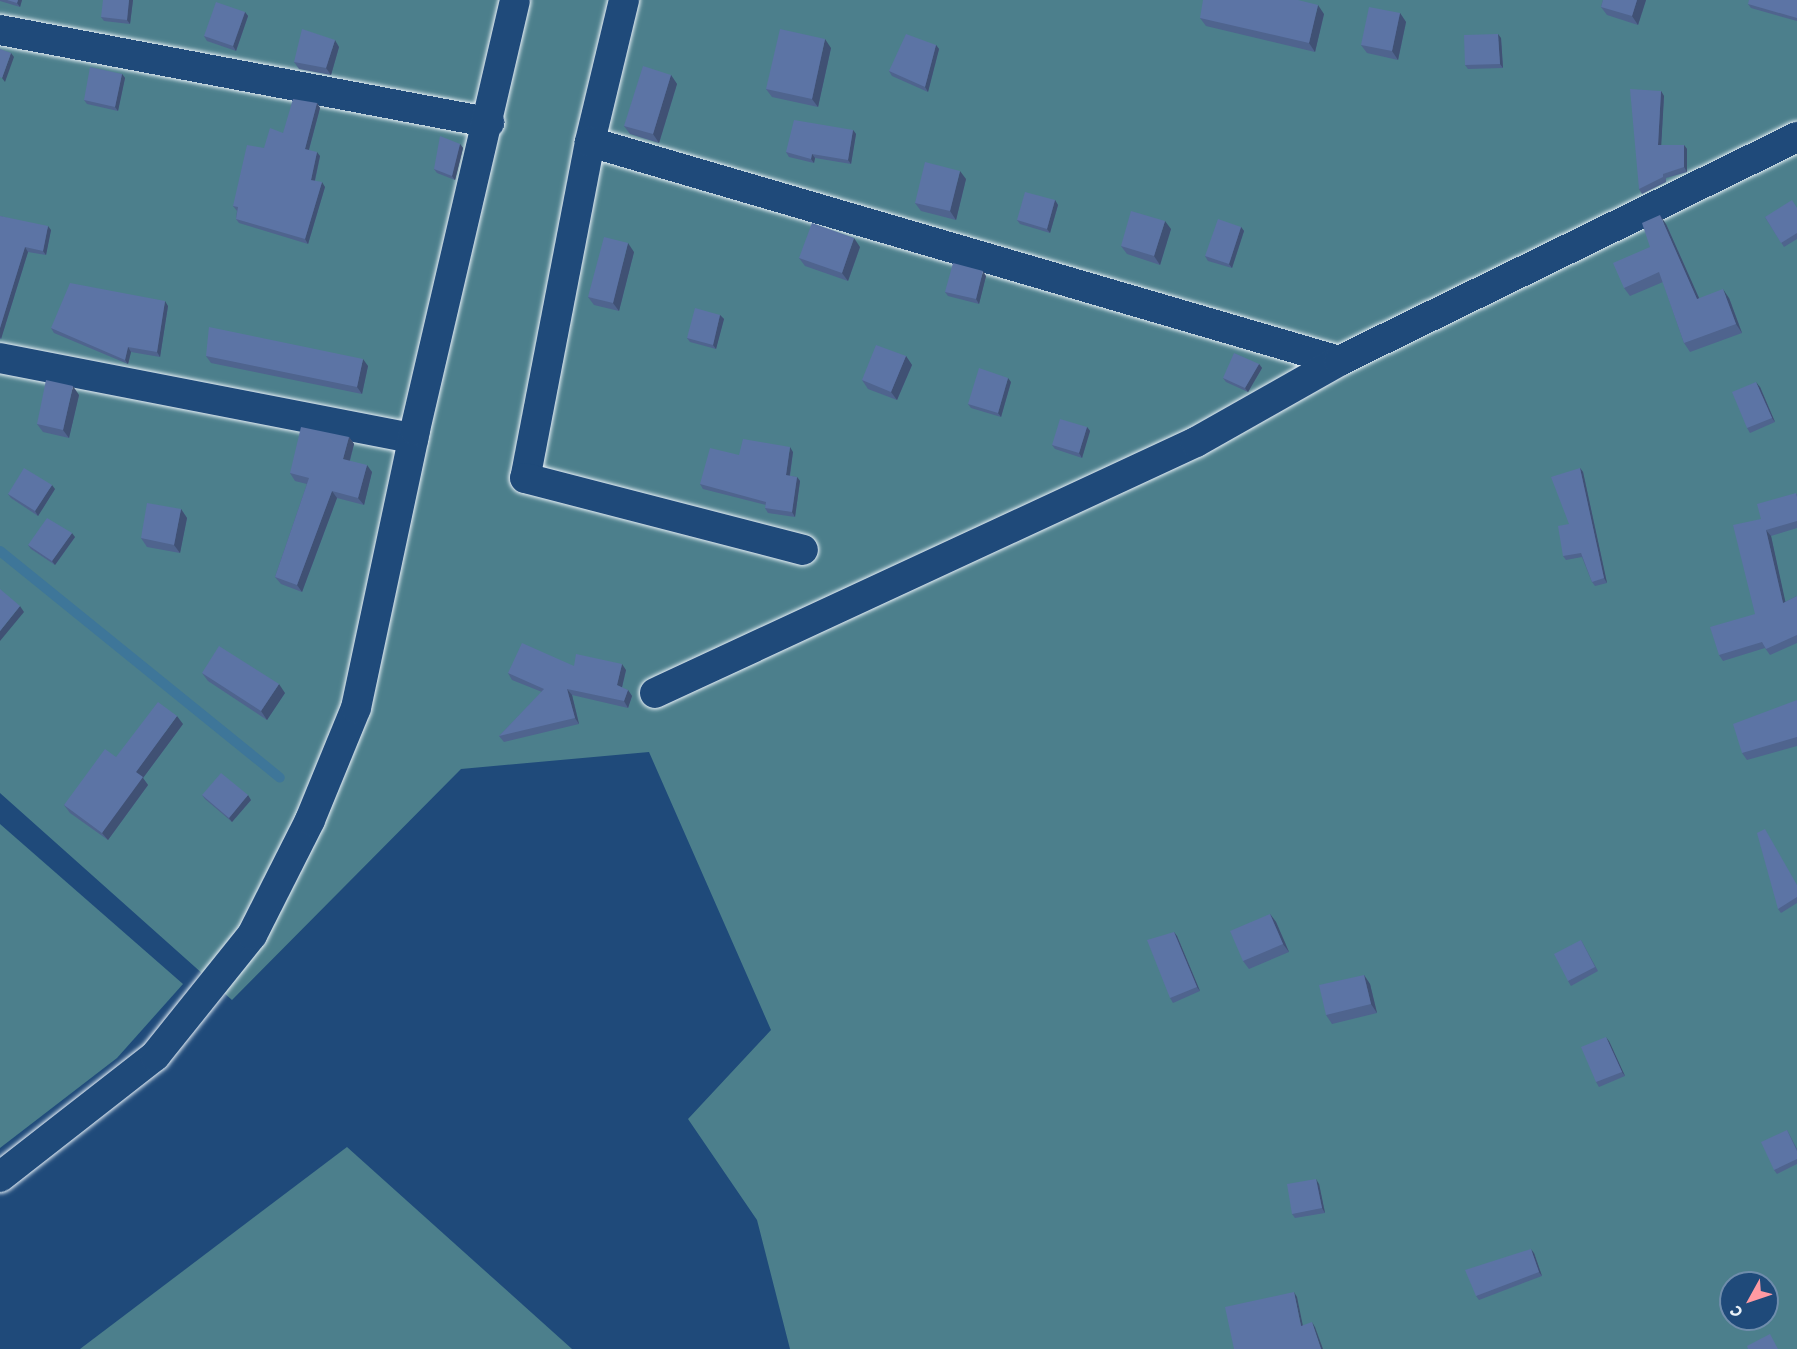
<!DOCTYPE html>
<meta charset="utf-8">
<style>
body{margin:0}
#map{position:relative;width:1797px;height:1349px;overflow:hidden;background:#1f4a7a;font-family:"Shantell Sans",sans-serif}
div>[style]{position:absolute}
.green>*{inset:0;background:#4c7f8c}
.stream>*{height:10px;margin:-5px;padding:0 5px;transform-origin:5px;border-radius:5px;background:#3e7699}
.roads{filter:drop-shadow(0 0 2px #e8f1f8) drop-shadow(0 0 2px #e8f1f8)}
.minor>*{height:30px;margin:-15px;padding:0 15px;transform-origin:15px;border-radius:15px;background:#1f4a7a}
.wall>*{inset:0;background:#4f648e}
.shaded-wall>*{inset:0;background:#405174}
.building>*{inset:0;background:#5c74a5}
span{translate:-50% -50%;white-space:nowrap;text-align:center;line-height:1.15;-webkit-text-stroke:4.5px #1f4a7a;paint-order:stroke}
.north{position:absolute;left:1719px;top:1271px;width:60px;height:60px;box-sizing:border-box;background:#1f4a7a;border:2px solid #6f8dac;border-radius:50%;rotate:230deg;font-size:16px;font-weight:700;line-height:24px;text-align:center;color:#e8f1f8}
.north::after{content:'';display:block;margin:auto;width:21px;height:27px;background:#ff9aa2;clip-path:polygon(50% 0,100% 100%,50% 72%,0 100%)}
</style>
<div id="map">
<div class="green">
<div style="clip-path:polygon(evenodd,0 0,1797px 0,1797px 1349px,790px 1349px,757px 1220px,688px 1119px,771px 1030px,649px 752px,461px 769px,232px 1000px,0 793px,0 0,1731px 1283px,1767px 1283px,1767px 1319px,1731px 1319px,1731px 1283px)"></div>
<div style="clip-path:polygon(0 824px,183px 984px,117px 1058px,0 1148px)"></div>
<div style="clip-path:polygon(347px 1147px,572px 1349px,80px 1349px)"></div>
</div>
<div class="stream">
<div style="left:0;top:551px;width:360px;rotate:39deg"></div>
</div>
<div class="roads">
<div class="minor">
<div style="left:624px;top:0;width:146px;rotate:103.5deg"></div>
<div style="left:590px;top:142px;width:342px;rotate:100.9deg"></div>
<div style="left:525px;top:478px;width:287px;rotate:14.5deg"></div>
<div style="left:0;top:30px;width:498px;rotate:10.7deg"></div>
<div style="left:590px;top:142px;width:780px;rotate:16.3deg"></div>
<div style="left:0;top:358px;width:421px;rotate:11deg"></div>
<div style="left:655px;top:693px;width:596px;rotate:-24.89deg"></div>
<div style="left:1196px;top:442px;width:164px;rotate:-29.5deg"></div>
<div style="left:1339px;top:361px;width:510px;rotate:-26.06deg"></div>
<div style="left:0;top:1177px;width:197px;rotate:-38deg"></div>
<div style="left:155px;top:1056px;width:155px;rotate:-51.3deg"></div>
<div style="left:252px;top:935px;width:129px;rotate:-63.2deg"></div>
<div style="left:310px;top:820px;width:121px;rotate:-67.7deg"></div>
<div style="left:356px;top:708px;width:284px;rotate:-78deg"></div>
<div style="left:415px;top:430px;width:441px;rotate:-76.9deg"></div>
</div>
</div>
<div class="wall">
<div style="clip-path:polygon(0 0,22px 0,20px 7px,0 1px)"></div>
<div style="clip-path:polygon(133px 0,130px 24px,104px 21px,101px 17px)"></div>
<div style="clip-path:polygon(1603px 0,1646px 0,1638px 25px,1607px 15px,1601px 7px)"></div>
<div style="clip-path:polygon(1797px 0,1797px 21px,1751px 8px,1748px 4px)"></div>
<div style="clip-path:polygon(245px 12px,248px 16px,236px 51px,207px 41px,204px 36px)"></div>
<div style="clip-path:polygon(1400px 13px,1406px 22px,1398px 60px,1367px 53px,1361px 45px)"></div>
<div style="clip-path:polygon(1324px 14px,1315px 52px,1206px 26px,1200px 18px)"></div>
<div style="clip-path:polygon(1501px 38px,1503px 68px,1468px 69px,1465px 65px)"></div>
<div style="clip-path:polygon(936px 45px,939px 49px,928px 92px,892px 76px,889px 71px)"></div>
<div style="clip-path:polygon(339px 47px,331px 75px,299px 69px,294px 62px)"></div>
<div style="clip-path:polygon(831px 48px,818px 107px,772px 97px,766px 89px)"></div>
<div style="clip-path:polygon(122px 74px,125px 78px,118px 111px,87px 104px,84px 100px)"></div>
<div style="clip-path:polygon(671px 75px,677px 84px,659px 143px,630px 134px,624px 126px)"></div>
<div style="clip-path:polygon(1661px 91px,1664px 96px,1661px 145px,1684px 145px,1687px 149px,1687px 172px,1666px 178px,1666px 182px,1642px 194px,1639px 189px)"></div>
<div style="clip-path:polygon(317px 103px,320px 108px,309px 150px,320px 156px,315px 181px,325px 187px,308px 244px,239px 223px,236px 219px,237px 211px,233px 206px,264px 148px,283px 133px)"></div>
<div style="clip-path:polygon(853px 130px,856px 134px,851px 164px,815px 158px,814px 163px,789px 157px,786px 152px)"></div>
<div style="clip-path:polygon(460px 144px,463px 148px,455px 180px,437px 173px,434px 169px)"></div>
<div style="clip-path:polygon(966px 179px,956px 220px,921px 211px,915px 203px)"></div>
<div style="clip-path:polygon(1055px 200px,1058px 205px,1050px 233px,1020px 224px,1017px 220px)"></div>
<div style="clip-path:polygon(1797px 208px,1797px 239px,1784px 247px,1765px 217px)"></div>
<div style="clip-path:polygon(0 216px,51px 230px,46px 255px,28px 252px,1px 339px,0 338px)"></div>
<div style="clip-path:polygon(1666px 224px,1699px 298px,1729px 298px,1742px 333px,1690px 352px,1684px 343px,1663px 282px,1630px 296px,1624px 288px,1650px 247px)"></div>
<div style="clip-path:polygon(1241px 227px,1244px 231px,1232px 268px,1208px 261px,1205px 256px)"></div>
<div style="clip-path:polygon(1171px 229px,1160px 265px,1127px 254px,1121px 246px)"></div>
<div style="clip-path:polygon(860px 247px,848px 281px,805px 266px,799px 258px)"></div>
<div style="clip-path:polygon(634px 252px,619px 311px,594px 305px,588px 297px)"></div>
<div style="clip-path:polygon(986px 276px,979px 304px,948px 296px,945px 292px)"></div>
<div style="clip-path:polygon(168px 306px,160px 357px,131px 352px,128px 364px,54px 333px,51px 328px)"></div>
<div style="clip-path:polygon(720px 315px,724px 319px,716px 349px,690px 342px,687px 338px)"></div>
<div style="clip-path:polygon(206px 356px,368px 366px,362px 394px,211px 363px)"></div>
<div style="clip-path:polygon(906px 356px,912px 365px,897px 400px,868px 389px,862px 380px)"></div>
<div style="clip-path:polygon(1259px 364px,1262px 368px,1248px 392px,1226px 382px,1223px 378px)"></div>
<div style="clip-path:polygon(1011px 382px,1001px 417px,971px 408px,968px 404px)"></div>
<div style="clip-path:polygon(1760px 387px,1775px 422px,1750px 433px,1747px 428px)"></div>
<div style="clip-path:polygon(79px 395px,69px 438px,43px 432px,37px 424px)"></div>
<div style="clip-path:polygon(1087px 427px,1090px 431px,1082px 458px,1055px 449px,1052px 445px)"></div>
<div style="clip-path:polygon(349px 437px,354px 444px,350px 461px,372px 472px,364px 505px,337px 498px,302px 592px,281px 584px,275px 577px,307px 484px,295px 481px,290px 473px)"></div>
<div style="clip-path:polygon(793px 452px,790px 476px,797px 477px,800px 481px,795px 517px,768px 513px,765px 508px,766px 505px,703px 489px,700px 484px,739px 455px)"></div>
<div style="clip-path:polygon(1580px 468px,1583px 472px,1607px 583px,1595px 586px,1592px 582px,1582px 557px,1566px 560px,1563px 556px)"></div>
<div style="clip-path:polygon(55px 489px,38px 516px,11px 498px,8px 494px)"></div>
<div style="clip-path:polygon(1797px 494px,1797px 528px,1771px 536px,1785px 602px,1797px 596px,1797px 643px,1770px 655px,1765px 648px,1723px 661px,1719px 655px,1755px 614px,1761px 519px)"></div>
<div style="clip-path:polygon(181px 509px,187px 518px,180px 553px,147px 547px,141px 538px)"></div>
<div style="clip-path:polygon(75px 537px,55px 565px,31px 549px,28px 545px)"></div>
<div style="clip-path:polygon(574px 666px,626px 670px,622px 688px,628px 690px,632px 696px,628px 708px,572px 695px,579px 724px,504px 742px,499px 736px,542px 692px,512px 680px,508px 673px)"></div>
<div style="clip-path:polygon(202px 673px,285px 693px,267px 720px,208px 681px)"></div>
<div style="clip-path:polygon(1797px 700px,1797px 746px,1747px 760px,1742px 753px)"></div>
<div style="clip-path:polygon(183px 724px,143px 778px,148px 785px,108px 840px,70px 813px,64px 805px,116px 757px)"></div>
<div style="clip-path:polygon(202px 795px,251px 800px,232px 822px,205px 799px)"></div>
<div style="clip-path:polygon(1797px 884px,1797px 903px,1781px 913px,1778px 909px)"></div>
<div style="clip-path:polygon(1270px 914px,1276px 922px,1289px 952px,1249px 969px,1243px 961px)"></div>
<div style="clip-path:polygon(1174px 932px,1177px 936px,1200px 991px,1173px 1003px,1170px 998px)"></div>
<div style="clip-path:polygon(1581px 940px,1598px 971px,1571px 986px,1568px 981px)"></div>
<div style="clip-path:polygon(1364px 975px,1370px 984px,1377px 1013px,1332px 1024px,1326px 1015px)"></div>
<div style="clip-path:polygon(1609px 1041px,1625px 1076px,1599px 1087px,1596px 1082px)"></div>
<div style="clip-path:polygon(1787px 1130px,1797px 1149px,1797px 1164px,1777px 1174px,1774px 1170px)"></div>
<div style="clip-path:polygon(1319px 1184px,1325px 1213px,1295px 1218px,1292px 1214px)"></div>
<div style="clip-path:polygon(1534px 1253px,1542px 1276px,1479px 1300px,1476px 1296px)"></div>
</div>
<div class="shaded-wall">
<div style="clip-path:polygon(18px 0,22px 0,20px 7px,17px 3px)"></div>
<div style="clip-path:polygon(129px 0,133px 0,130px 24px,127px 20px)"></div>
<div style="clip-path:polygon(1637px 0,1646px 0,1638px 25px,1632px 16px)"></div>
<div style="clip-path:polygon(1318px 5px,1324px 14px,1315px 52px,1309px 43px)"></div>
<div style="clip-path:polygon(245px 12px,248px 16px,236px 51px,233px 46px)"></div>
<div style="clip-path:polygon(1400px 13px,1406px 22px,1398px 60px,1392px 51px)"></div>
<div style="clip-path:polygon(1498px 34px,1501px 38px,1503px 68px,1500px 64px)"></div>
<div style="clip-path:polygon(825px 39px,831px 48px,818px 107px,812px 99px)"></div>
<div style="clip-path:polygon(335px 40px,339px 47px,331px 75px,326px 68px)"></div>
<div style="clip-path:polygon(936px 45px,939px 49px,928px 92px,925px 87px)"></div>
<div style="clip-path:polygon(11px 53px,14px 57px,5px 82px,2px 78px)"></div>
<div style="clip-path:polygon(122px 74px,125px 78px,118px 111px,115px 107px)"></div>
<div style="clip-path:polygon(671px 75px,677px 84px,659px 143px,653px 134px)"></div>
<div style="clip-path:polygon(1661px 91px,1664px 96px,1661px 149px,1658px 145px)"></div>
<div style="clip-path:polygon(317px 103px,320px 108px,308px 153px,305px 149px)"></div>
<div style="clip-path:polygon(853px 130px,856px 134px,851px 164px,848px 160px)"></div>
<div style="clip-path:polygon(460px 144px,463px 148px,455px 180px,452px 176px)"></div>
<div style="clip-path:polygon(1684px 145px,1687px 149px,1687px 172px,1684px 167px)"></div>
<div style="clip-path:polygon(317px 152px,320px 156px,314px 184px,311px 180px)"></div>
<div style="clip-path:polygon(812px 154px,815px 158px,814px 163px,811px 159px)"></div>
<div style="clip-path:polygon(960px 171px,966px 179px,956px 220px,950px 211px)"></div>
<div style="clip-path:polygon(322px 182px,325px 187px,308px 244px,305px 239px)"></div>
<div style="clip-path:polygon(1055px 200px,1058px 205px,1050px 233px,1047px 229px)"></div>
<div style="clip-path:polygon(1660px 215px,1666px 224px,1703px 307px,1697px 299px)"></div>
<div style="clip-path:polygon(1165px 221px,1171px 229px,1160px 265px,1154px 256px)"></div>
<div style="clip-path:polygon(48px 226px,51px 230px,46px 255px,43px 251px)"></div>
<div style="clip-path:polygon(1241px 227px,1244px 231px,1232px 268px,1229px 264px)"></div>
<div style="clip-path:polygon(854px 238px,860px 247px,848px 281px,842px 273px)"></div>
<div style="clip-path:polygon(628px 243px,634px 252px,619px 311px,613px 303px)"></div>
<div style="clip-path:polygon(25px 247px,28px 252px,1px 339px,0 337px,0 328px)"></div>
<div style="clip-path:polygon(983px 271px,986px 276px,979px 304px,976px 299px)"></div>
<div style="clip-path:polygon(1723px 289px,1729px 298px,1742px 333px,1736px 324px)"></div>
<div style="clip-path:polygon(165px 301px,168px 306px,160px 357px,157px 352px)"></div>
<div style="clip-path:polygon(720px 315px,724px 319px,716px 349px,713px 345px)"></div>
<div style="clip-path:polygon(128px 347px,131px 352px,128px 364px,125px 360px)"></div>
<div style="clip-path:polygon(906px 356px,912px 365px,897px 400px,891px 392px)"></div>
<div style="clip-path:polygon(363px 359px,368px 366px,362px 394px,357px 387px)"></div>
<div style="clip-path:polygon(1259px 364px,1262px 368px,1248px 392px,1245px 388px)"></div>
<div style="clip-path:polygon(1008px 378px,1011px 382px,1001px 417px,998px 413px)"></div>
<div style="clip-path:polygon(1756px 382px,1760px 387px,1775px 422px,1772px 418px)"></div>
<div style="clip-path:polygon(73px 386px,79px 395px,69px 438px,63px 430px)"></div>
<div style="clip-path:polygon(1087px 427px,1090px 431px,1082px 458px,1079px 453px)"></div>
<div style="clip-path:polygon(349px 437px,354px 444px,348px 467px,343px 459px)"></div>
<div style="clip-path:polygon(790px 447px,793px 452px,789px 480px,786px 475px)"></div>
<div style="clip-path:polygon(367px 465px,372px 472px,364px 505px,358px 498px)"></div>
<div style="clip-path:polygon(1580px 468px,1583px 472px,1607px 583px,1604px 578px)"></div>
<div style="clip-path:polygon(797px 477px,800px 481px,795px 517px,792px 512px)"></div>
<div style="clip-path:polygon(52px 485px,55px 489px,38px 516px,35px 511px)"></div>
<div style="clip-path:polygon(332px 491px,337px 498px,302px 592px,297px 585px)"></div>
<div style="clip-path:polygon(181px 509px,187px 518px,180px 553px,174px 545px)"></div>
<div style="clip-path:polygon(1766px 530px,1771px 536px,1787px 609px,1783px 603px)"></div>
<div style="clip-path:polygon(72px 533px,75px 537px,55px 565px,52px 561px)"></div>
<div style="clip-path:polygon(20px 606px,24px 612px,0 641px,0 631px)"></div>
<div style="clip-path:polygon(622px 664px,626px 670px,621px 691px,617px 685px)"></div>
<div style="clip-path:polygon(279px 684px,285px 693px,267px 720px,261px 711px)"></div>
<div style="clip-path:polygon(567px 689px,572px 695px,579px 724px,575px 718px)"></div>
<div style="clip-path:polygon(628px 690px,632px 696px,628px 708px,624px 701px)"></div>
<div style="clip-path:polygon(177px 716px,183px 724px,143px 778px,148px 785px,108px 840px,102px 833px,136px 772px)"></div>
<div style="clip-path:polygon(248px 795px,251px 800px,232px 822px,229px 818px)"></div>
<div style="clip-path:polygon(1270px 914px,1276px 922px,1289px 952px,1283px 944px)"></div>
<div style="clip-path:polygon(1174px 932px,1177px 936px,1200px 991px,1197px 987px)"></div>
<div style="clip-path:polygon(1364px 975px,1370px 984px,1377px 1013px,1371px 1004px)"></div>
<div style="clip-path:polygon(1606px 1037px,1609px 1041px,1625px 1076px,1622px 1072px)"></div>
<div style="clip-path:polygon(1316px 1179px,1319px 1184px,1325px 1213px,1322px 1208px)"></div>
<div style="clip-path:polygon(1531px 1249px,1534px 1253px,1542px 1276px,1539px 1272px)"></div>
<div style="clip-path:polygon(1294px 1292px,1297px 1297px,1304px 1331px,1301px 1326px)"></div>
<div style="clip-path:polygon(1312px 1322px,1315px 1327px,1323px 1349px,1321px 1349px)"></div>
</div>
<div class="building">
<div style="clip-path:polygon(7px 0,18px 0,17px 3px)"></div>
<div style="clip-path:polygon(103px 0,129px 0,127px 20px,101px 17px)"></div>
<div style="clip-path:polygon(1203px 0,1298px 0,1318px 5px,1309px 43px,1200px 18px)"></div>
<div style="clip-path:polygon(1603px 0,1637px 0,1632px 16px,1601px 7px)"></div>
<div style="clip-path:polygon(1749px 0,1797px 0,1797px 18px,1748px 4px)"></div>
<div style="clip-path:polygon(216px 2px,245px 12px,233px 46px,204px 36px)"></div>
<div style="clip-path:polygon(1369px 7px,1400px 13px,1392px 51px,1361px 45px)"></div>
<div style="clip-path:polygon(302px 29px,335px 40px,326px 68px,294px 62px)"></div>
<div style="clip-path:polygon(780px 29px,825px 39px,812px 99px,766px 89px)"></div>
<div style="clip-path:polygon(906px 34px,936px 45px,925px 87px,889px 71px)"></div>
<div style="clip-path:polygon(1498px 34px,1500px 64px,1465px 65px,1464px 35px)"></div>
<div style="clip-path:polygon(0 49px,11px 53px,2px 78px,0 77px)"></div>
<div style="clip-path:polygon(643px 66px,671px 75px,653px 134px,624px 126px)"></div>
<div style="clip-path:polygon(90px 67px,122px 74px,115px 107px,84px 100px)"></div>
<div style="clip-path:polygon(1630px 89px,1661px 91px,1658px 145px,1684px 145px,1684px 167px,1663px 174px,1663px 177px,1639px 189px)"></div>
<div style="clip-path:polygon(293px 99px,317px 103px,305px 149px,317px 152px,311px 180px,322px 182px,305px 239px,236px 219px,238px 207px,233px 206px,247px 145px,264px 148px,270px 128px,283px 133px)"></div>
<div style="clip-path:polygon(794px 120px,853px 130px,848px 160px,812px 154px,811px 159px,786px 152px)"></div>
<div style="clip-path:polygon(440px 136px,460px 144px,452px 176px,434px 169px)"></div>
<div style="clip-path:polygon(925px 162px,960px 171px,950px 211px,915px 203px)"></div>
<div style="clip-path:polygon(1025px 192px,1055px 200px,1047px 229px,1017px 220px)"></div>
<div style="clip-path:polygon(1792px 200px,1797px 208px,1797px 233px,1781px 243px,1765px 217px)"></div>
<div style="clip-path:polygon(1131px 211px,1165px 221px,1154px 256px,1121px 246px)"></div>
<div style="clip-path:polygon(1660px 215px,1697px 299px,1723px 289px,1736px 324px,1684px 343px,1659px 272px,1624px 288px,1613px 263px,1650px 247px,1642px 223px)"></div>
<div style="clip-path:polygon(0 216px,48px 226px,43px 251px,25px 247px,0 328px)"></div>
<div style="clip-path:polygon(1218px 219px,1241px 227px,1229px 264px,1205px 256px)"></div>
<div style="clip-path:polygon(812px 223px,854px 238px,842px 273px,799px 258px)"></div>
<div style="clip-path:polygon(604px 237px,628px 243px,613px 303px,588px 297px)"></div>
<div style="clip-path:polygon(953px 263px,983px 271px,976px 299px,945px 292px)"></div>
<div style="clip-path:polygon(70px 283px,165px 301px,157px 352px,128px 347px,125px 360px,51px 328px)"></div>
<div style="clip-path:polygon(695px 308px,720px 315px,713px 345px,687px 338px)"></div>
<div style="clip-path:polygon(209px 327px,363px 359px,357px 387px,206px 356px)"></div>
<div style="clip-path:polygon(876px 345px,906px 356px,891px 392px,862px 380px)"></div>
<div style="clip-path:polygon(1234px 353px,1259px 364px,1245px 388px,1223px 378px)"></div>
<div style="clip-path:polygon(979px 368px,1008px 378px,998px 413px,968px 404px)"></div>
<div style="clip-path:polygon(46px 380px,73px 386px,63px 430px,37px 424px)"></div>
<div style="clip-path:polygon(1756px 382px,1772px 418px,1747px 428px,1732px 392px)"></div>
<div style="clip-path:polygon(1060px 419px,1087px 427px,1079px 453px,1052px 445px)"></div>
<div style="clip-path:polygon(301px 427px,349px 437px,343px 459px,367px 465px,358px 498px,332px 491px,297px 585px,275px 577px,309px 478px,290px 473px)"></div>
<div style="clip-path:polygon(743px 439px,790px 447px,786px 475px,797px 477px,792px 512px,765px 508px,766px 502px,700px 484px,710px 448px,739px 455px)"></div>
<div style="clip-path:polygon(24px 468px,52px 485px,35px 511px,8px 494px)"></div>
<div style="clip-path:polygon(1580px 468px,1604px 578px,1592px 582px,1581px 553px,1563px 556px,1558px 526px,1569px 524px,1551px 477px)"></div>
<div style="clip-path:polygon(1796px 493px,1797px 497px,1797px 521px,1766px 530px,1783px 603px,1797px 596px,1797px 635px,1766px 649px,1762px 642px,1719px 655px,1710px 627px,1755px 614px,1733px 525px,1761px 519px,1757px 504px)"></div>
<div style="clip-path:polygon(147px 503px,181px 509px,174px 545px,141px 538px)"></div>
<div style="clip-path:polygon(47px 518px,72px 533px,52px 561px,28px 545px)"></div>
<div style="clip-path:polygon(0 589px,20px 606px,0 631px)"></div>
<div style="clip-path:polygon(522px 643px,574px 666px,576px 654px,622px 664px,617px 685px,628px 690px,624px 701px,567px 689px,575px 718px,499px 736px,544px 689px,508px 673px)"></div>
<div style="clip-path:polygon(219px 646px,279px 684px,261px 711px,202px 673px)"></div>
<div style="clip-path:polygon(1797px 700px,1797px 737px,1742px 753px,1733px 724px)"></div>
<div style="clip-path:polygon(158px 702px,177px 716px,136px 772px,143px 777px,102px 833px,64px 805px,105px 749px,116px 757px)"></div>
<div style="clip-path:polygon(221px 773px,248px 795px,229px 818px,202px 795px)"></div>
<div style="clip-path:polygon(1765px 829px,1797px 885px,1797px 897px,1778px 909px,1757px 833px)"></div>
<div style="clip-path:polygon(1270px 914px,1283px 944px,1243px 961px,1230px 931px)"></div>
<div style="clip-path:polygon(1174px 932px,1197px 987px,1170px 998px,1147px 940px)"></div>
<div style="clip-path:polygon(1581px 940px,1595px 967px,1568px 981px,1554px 954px)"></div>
<div style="clip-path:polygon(1364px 975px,1371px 1004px,1326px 1015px,1319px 985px)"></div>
<div style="clip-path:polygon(1606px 1037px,1622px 1072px,1596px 1082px,1581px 1047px)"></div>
<div style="clip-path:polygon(1787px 1130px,1797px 1151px,1797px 1159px,1774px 1170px,1761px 1142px)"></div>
<div style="clip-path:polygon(1316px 1179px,1322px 1208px,1292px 1214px,1287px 1184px)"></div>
<div style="clip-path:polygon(1531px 1249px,1539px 1272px,1476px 1296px,1465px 1270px)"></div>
<div style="clip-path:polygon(1294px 1292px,1301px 1326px,1312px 1322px,1321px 1349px,1234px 1349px,1225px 1307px)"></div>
<div style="clip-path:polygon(1770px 1334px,1778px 1349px,1748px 1349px,1747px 1346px)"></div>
</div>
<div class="north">С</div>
</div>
